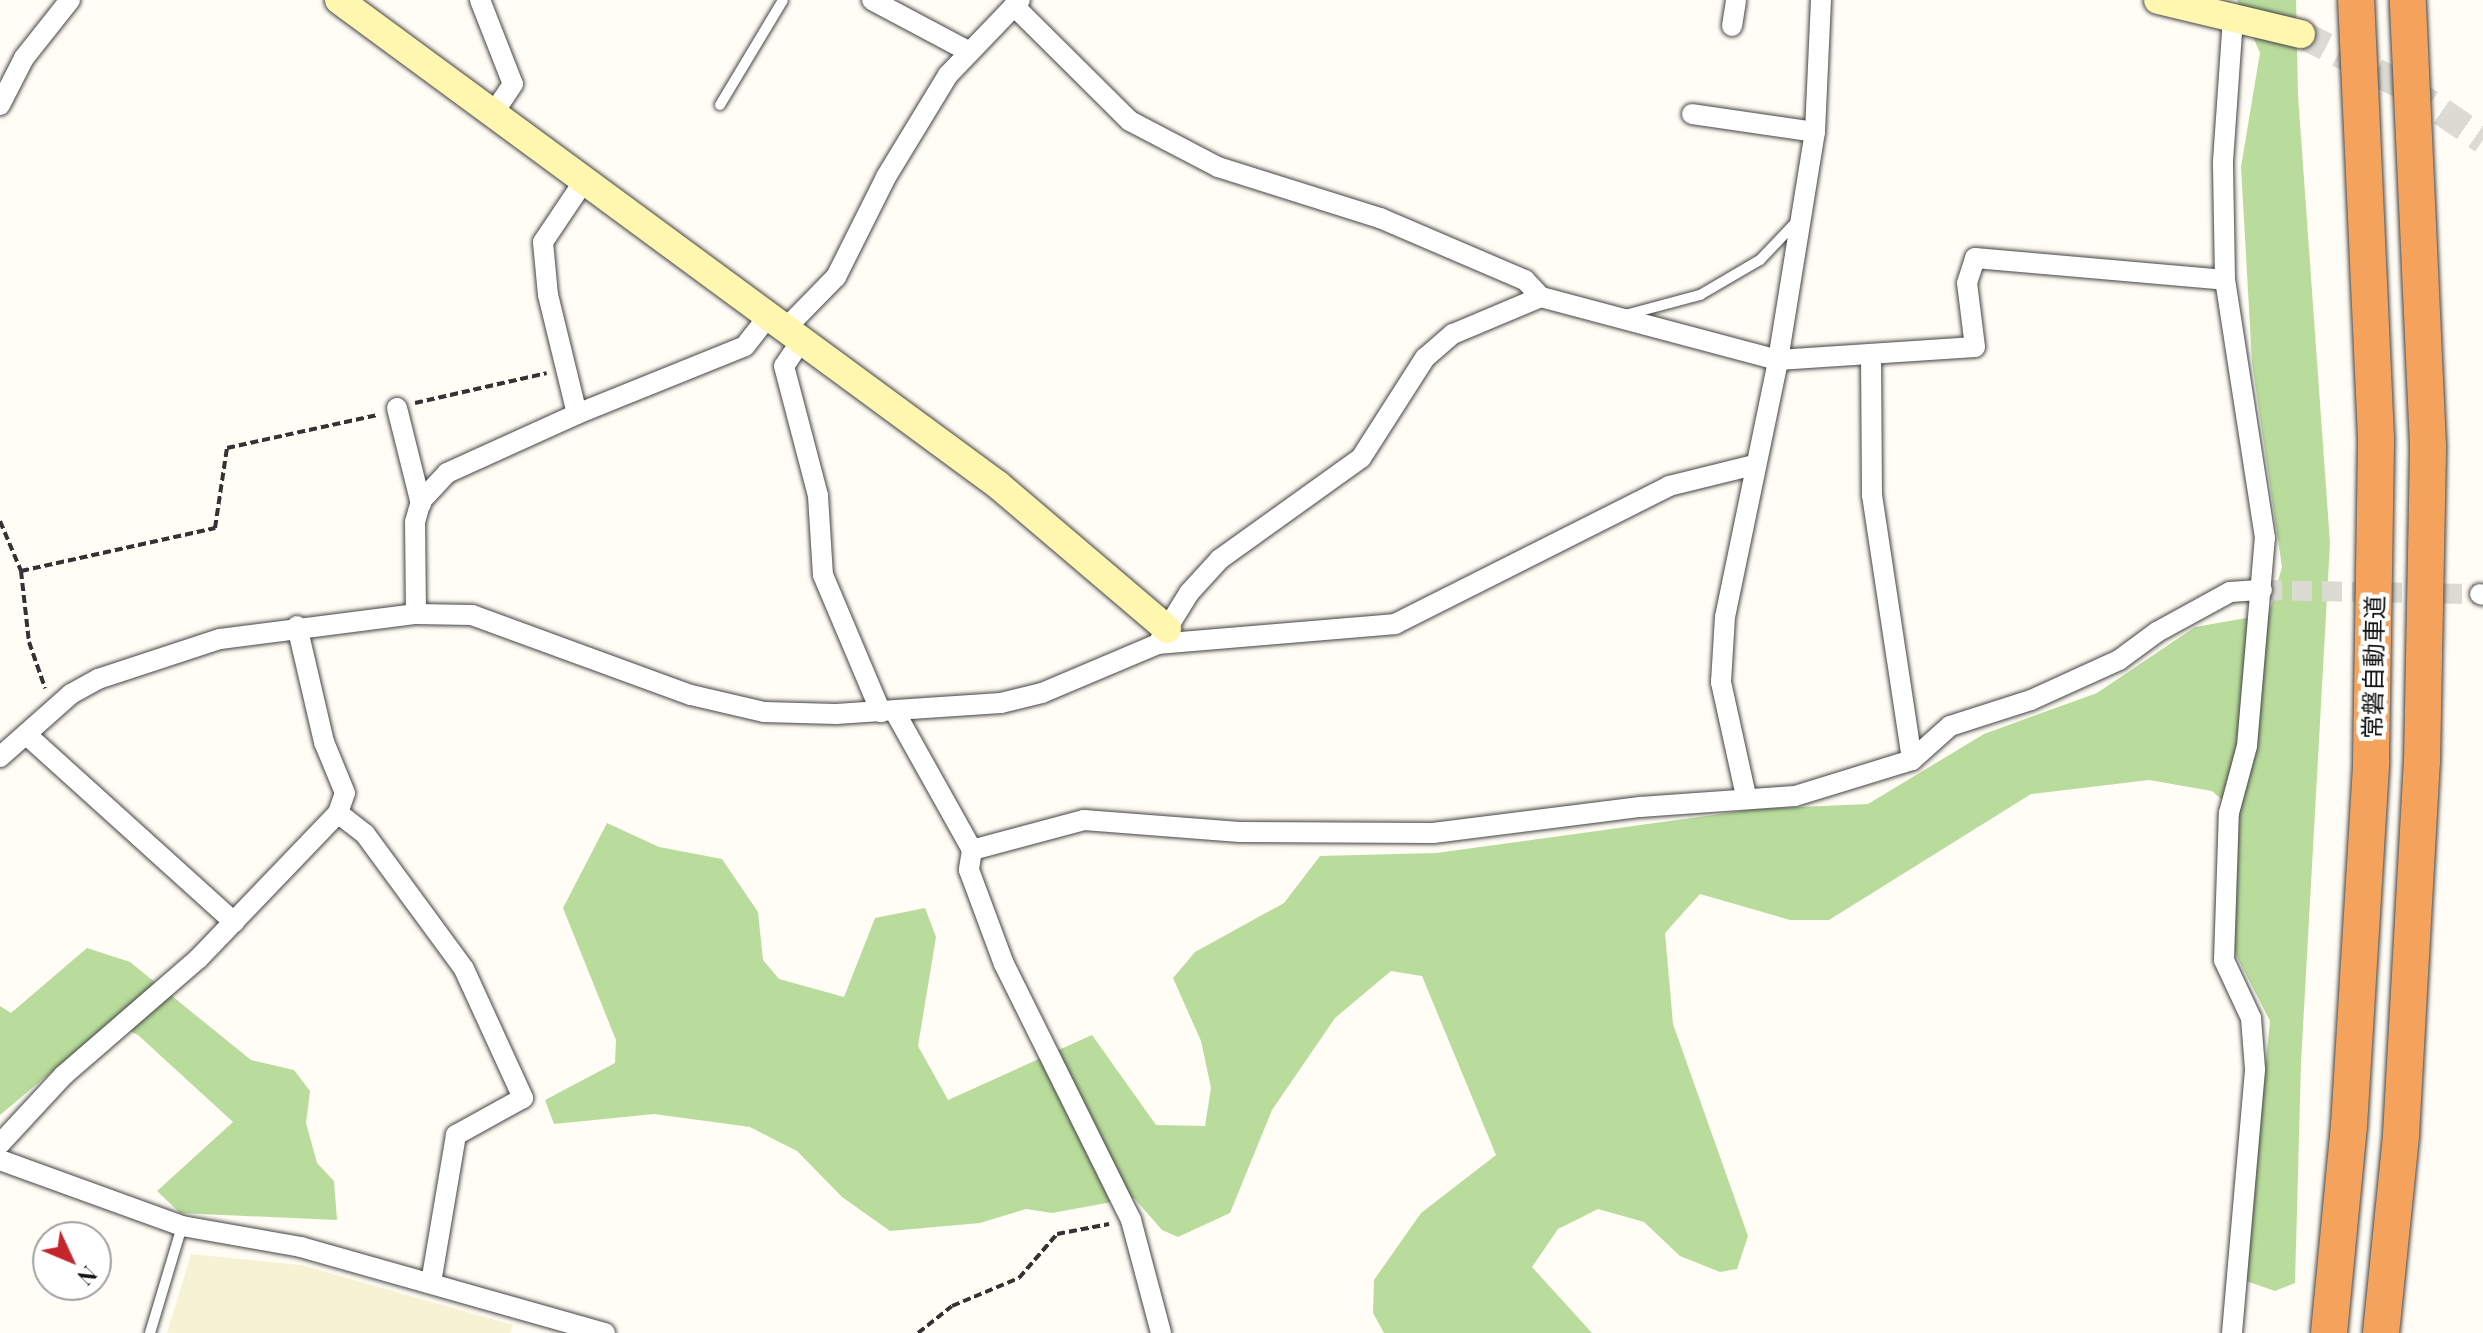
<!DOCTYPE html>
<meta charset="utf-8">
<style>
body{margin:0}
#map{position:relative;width:2483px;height:1333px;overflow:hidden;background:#fffdf5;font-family:"Playfair Display","Noto Sans JP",serif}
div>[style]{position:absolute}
.farmland>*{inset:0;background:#f6f3d4}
.forest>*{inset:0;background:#b9dc9c}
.street-tunnel>*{height:20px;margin-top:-10px;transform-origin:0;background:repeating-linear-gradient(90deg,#dbdad3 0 20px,transparent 0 30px)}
.secondary-tunnel>*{height:28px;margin-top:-14px;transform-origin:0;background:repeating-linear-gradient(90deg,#dbdad3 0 28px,transparent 0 42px)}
.path>*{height:4px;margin-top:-2px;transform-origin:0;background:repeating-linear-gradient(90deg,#333 0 8px,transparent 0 12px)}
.roads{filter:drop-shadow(0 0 2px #444) drop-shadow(0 0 2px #444)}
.lane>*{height:10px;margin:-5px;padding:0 5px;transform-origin:5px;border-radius:5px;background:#fff}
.street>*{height:20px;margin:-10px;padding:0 10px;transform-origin:10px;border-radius:10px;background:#fff}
.secondary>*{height:28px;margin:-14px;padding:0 14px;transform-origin:14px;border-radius:14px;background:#fff6b0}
.highway>*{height:36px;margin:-18px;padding:0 18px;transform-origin:18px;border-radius:18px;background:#f5a25d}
span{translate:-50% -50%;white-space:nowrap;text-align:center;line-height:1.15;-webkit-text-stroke:8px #fff;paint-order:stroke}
.street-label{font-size:24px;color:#111}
.north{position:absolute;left:32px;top:1221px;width:80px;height:80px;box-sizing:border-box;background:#fff;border:2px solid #a0a0a0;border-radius:50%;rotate:134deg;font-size:22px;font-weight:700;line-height:32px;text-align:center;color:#111}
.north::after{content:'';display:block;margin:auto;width:28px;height:36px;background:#c4262e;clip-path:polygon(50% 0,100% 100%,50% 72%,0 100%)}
</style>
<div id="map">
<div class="farmland">
<div style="clip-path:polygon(191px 1254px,301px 1265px,513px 1325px,510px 1333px,167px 1333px)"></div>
</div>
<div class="forest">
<div style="clip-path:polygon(2237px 0,2296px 0,2298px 95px,2330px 543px,2301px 1063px,2295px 1283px,2275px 1291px,2243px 1280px,2270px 1021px,2234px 951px,2237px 813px,2212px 791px,2149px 780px,2031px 794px,1829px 920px,1790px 920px,1700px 894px,1665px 933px,1673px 1024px,1748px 1236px,1737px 1269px,1720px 1272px,1680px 1256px,1644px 1222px,1598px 1209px,1558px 1229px,1532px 1267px,1592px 1333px,1384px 1333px,1373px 1313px,1374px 1280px,1421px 1213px,1496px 1155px,1422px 976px,1391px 971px,1335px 1018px,1272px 1110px,1230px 1213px,1178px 1237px,1162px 1230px,1134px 1198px,1052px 1213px,1026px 1209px,980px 1223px,890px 1231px,842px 1197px,797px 1151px,750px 1127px,654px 1114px,554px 1124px,545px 1100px,615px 1063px,616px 1040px,563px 908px,607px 823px,659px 847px,722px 859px,758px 912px,763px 960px,779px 979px,844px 997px,875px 918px,925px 908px,936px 937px,918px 1046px,948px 1100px,1092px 1035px,1156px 1125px,1205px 1126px,1211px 1088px,1201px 1041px,1173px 978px,1195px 952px,1284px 903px,1320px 856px,1436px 853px,1757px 809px,1868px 804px,1984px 734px,2097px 693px,2195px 627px,2269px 614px,2282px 567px,2252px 362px,2241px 167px,2260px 53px)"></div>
<div style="clip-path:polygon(87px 948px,130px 962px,251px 1060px,294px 1070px,310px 1091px,306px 1123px,317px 1163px,334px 1181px,337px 1220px,180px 1213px,157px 1191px,233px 1122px,138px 1035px,111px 1022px,0 1115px,0 1006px,11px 1013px)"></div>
</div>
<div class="street-tunnel">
<div style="left:2262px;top:590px;width:218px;rotate:1.1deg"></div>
</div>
<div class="secondary-tunnel">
<div style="left:2301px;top:34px;width:119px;rotate:27deg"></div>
<div style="left:2407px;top:88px;width:92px;rotate:34.4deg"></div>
</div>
<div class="path">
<div style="left:415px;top:403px;width:135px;rotate:-12.8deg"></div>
<div style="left:0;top:521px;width:54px;rotate:67.2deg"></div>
<div style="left:21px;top:571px;width:71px;rotate:83.6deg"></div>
<div style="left:29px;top:642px;width:49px;rotate:70.8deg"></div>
<div style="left:21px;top:571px;width:199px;rotate:-12.5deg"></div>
<div style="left:215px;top:528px;width:81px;rotate:-81.5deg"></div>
<div style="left:227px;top:448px;width:154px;rotate:-12.4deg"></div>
<div style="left:918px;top:1333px;width:43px;rotate:-38.5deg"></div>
<div style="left:952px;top:1306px;width:73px;rotate:-22.7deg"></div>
<div style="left:1019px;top:1278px;width:58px;rotate:-49.2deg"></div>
<div style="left:1057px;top:1234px;width:53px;rotate:-10.9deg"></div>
</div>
<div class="roads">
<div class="lane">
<div style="left:720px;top:105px;width:122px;rotate:-59deg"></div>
<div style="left:1625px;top:315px;width:78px;rotate:-14.9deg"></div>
<div style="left:1700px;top:295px;width:69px;rotate:-30.3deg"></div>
<div style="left:1760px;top:260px;width:54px;rotate:-46.5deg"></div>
<div style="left:150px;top:1333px;width:112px;rotate:-73.3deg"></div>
</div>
<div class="street">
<div style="left:480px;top:0;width:90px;rotate:68.6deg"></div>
<div style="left:513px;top:84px;width:36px;rotate:124deg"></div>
<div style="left:872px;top:0;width:109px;rotate:28deg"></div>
<div style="left:1014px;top:6px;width:163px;rotate:44.8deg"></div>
<div style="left:1130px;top:121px;width:99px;rotate:27.6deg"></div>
<div style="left:1218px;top:167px;width:170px;rotate:17.5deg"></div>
<div style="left:1380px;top:218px;width:158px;rotate:23.2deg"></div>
<div style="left:1525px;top:280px;width:23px;rotate:47deg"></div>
<div style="left:1541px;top:297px;width:245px;rotate:14.9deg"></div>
<div style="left:1778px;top:360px;width:197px;rotate:-3.8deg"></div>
<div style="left:1975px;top:347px;width:64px;rotate:-97.1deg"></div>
<div style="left:1967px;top:283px;width:26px;rotate:-72deg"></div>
<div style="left:1975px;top:258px;width:251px;rotate:5deg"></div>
<div style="left:1732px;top:26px;width:26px;rotate:-81deg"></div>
<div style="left:0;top:105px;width:53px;rotate:-62.9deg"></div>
<div style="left:24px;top:58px;width:74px;rotate:-51.6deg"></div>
<div style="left:1692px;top:114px;width:124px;rotate:8.3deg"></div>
<div style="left:785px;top:329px;width:73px;rotate:-45.6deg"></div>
<div style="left:836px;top:277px;width:112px;rotate:-63.4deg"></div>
<div style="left:886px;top:177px;width:119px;rotate:-58.7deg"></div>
<div style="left:948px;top:75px;width:104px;rotate:-46.2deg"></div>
<div style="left:801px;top:341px;width:30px;rotate:124deg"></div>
<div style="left:784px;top:366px;width:134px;rotate:75.3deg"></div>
<div style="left:818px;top:496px;width:79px;rotate:86.4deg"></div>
<div style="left:823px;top:575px;width:149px;rotate:67.1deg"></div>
<div style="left:1871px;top:354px;width:141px;rotate:89.6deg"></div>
<div style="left:1872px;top:495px;width:268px;rotate:81.4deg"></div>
<div style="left:397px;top:408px;width:99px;rotate:76deg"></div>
<div style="left:577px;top:414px;width:122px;rotate:-103.7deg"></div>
<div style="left:548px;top:295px;width:53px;rotate:-95.4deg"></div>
<div style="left:543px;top:242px;width:73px;rotate:-56.1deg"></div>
<div style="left:2480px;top:594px;width:3px;rotate:18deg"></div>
<div style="left:416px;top:614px;width:92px;rotate:-90.6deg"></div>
<div style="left:415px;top:522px;width:22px;rotate:-74deg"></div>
<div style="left:421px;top:501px;width:38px;rotate:-47deg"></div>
<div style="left:447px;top:473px;width:143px;rotate:-24.4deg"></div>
<div style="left:577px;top:414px;width:181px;rotate:-22deg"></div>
<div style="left:745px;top:346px;width:37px;rotate:-52deg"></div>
<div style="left:1160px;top:640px;width:55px;rotate:-58.3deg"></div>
<div style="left:1189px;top:593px;width:46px;rotate:-47.6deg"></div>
<div style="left:1220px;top:559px;width:173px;rotate:-35.6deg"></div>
<div style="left:1361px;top:458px;width:119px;rotate:-57.4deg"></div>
<div style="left:1425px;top:358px;width:37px;rotate:-41deg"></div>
<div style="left:1453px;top:334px;width:95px;rotate:-22.8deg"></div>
<div style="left:895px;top:712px;width:158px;rotate:60.8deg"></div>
<div style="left:972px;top:850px;width:20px;rotate:99deg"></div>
<div style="left:969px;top:870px;width:100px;rotate:69.6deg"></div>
<div style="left:1004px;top:964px;width:286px;rotate:63.6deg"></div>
<div style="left:1131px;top:1220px;width:117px;rotate:75.1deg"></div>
<div style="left:28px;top:736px;width:278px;rotate:42.1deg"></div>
<div style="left:0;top:757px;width:95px;rotate:-41.6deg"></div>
<div style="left:71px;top:694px;width:31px;rotate:-29deg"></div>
<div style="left:98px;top:679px;width:128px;rotate:-18.2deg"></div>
<div style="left:220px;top:639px;width:198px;rotate:-7.3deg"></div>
<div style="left:416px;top:614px;width:56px;rotate:1deg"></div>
<div style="left:472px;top:615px;width:233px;rotate:20.1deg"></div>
<div style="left:691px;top:695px;width:75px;rotate:13.1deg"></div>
<div style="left:764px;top:712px;width:72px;rotate:1.6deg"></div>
<div style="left:836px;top:714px;width:165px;rotate:-3.8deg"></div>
<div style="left:1001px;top:703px;width:42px;rotate:-13.7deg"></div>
<div style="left:1042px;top:693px;width:126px;rotate:-22.9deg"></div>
<div style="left:1158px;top:644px;width:238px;rotate:-4.8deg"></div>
<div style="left:1395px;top:624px;width:307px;rotate:-26.7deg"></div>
<div style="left:1669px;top:486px;width:88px;rotate:-13.9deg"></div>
<div style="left:1746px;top:796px;width:117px;rotate:-102.4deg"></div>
<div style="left:1721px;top:682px;width:65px;rotate:-86.5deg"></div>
<div style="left:1725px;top:617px;width:262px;rotate:-78.3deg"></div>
<div style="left:1778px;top:360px;width:231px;rotate:-80.8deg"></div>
<div style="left:1815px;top:132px;width:132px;rotate:-87.4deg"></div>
<div style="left:338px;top:813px;width:34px;rotate:38deg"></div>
<div style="left:365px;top:834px;width:167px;rotate:53.7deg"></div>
<div style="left:464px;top:969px;width:142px;rotate:65.4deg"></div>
<div style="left:523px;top:1098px;width:77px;rotate:151.1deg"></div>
<div style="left:456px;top:1135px;width:150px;rotate:99.6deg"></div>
<div style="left:972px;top:850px;width:116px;rotate:-15deg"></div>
<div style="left:1084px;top:820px;width:156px;rotate:4.4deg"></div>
<div style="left:1240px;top:832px;width:193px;rotate:0.3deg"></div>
<div style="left:1433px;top:833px;width:209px;rotate:-7.2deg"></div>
<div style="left:1640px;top:807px;width:155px;rotate:-4.1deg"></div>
<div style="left:1795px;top:796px;width:122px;rotate:-17.1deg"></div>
<div style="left:1912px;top:760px;width:51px;rotate:-41.8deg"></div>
<div style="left:1950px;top:726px;width:85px;rotate:-17.8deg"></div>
<div style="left:2031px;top:700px;width:97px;rotate:-24.4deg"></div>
<div style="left:2119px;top:660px;width:47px;rotate:-36.4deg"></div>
<div style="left:2157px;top:632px;width:83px;rotate:-28.7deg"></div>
<div style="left:2230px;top:592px;width:32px;rotate:-4deg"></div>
<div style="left:0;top:1144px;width:94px;rotate:-47.2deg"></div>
<div style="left:64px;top:1075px;width:177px;rotate:-40.9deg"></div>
<div style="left:198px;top:959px;width:202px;rotate:-46.2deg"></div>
<div style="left:338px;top:813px;width:21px;rotate:-71deg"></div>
<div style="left:345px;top:793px;width:55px;rotate:-112.4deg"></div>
<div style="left:324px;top:742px;width:119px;rotate:-103.1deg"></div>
<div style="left:0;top:1160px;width:194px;rotate:19.9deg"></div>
<div style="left:182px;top:1226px;width:121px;rotate:10deg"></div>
<div style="left:301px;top:1247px;width:316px;rotate:15.8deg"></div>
<div style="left:2232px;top:1333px;width:265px;rotate:-85deg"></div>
<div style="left:2255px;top:1069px;width:51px;rotate:-94.5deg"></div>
<div style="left:2251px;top:1018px;width:64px;rotate:-115deg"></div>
<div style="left:2224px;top:960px;width:147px;rotate:-88.1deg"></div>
<div style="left:2229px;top:813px;width:69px;rotate:-75deg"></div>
<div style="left:2247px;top:746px;width:209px;rotate:-85.1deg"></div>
<div style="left:2265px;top:538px;width:261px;rotate:-98.8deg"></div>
<div style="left:2225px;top:280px;width:119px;rotate:-91deg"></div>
<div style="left:2223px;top:161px;width:144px;rotate:-86deg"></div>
</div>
<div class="secondary">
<div style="left:339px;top:0;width:818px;rotate:36.35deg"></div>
<div style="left:998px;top:485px;width:222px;rotate:40.4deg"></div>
<div style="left:2158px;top:0;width:147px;rotate:13.4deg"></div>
</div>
<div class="highway">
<div style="left:2329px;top:1333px;width:208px;rotate:-84.5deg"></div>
<div style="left:2349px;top:1126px;width:365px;rotate:-86.5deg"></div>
<div style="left:2371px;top:762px;width:324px;rotate:-89.1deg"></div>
<div style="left:2376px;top:438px;width:438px;rotate:-92.6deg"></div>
<div style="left:2381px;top:1333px;width:199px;rotate:-84.2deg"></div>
<div style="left:2401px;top:1135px;width:374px;rotate:-86.8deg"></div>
<div style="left:2422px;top:762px;width:316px;rotate:-88.9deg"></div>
<div style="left:2428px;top:446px;width:446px;rotate:-92.6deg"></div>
</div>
</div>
<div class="street-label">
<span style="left:2373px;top:667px;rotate:-89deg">常磐自動車道</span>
</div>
<div class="north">N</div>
</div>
